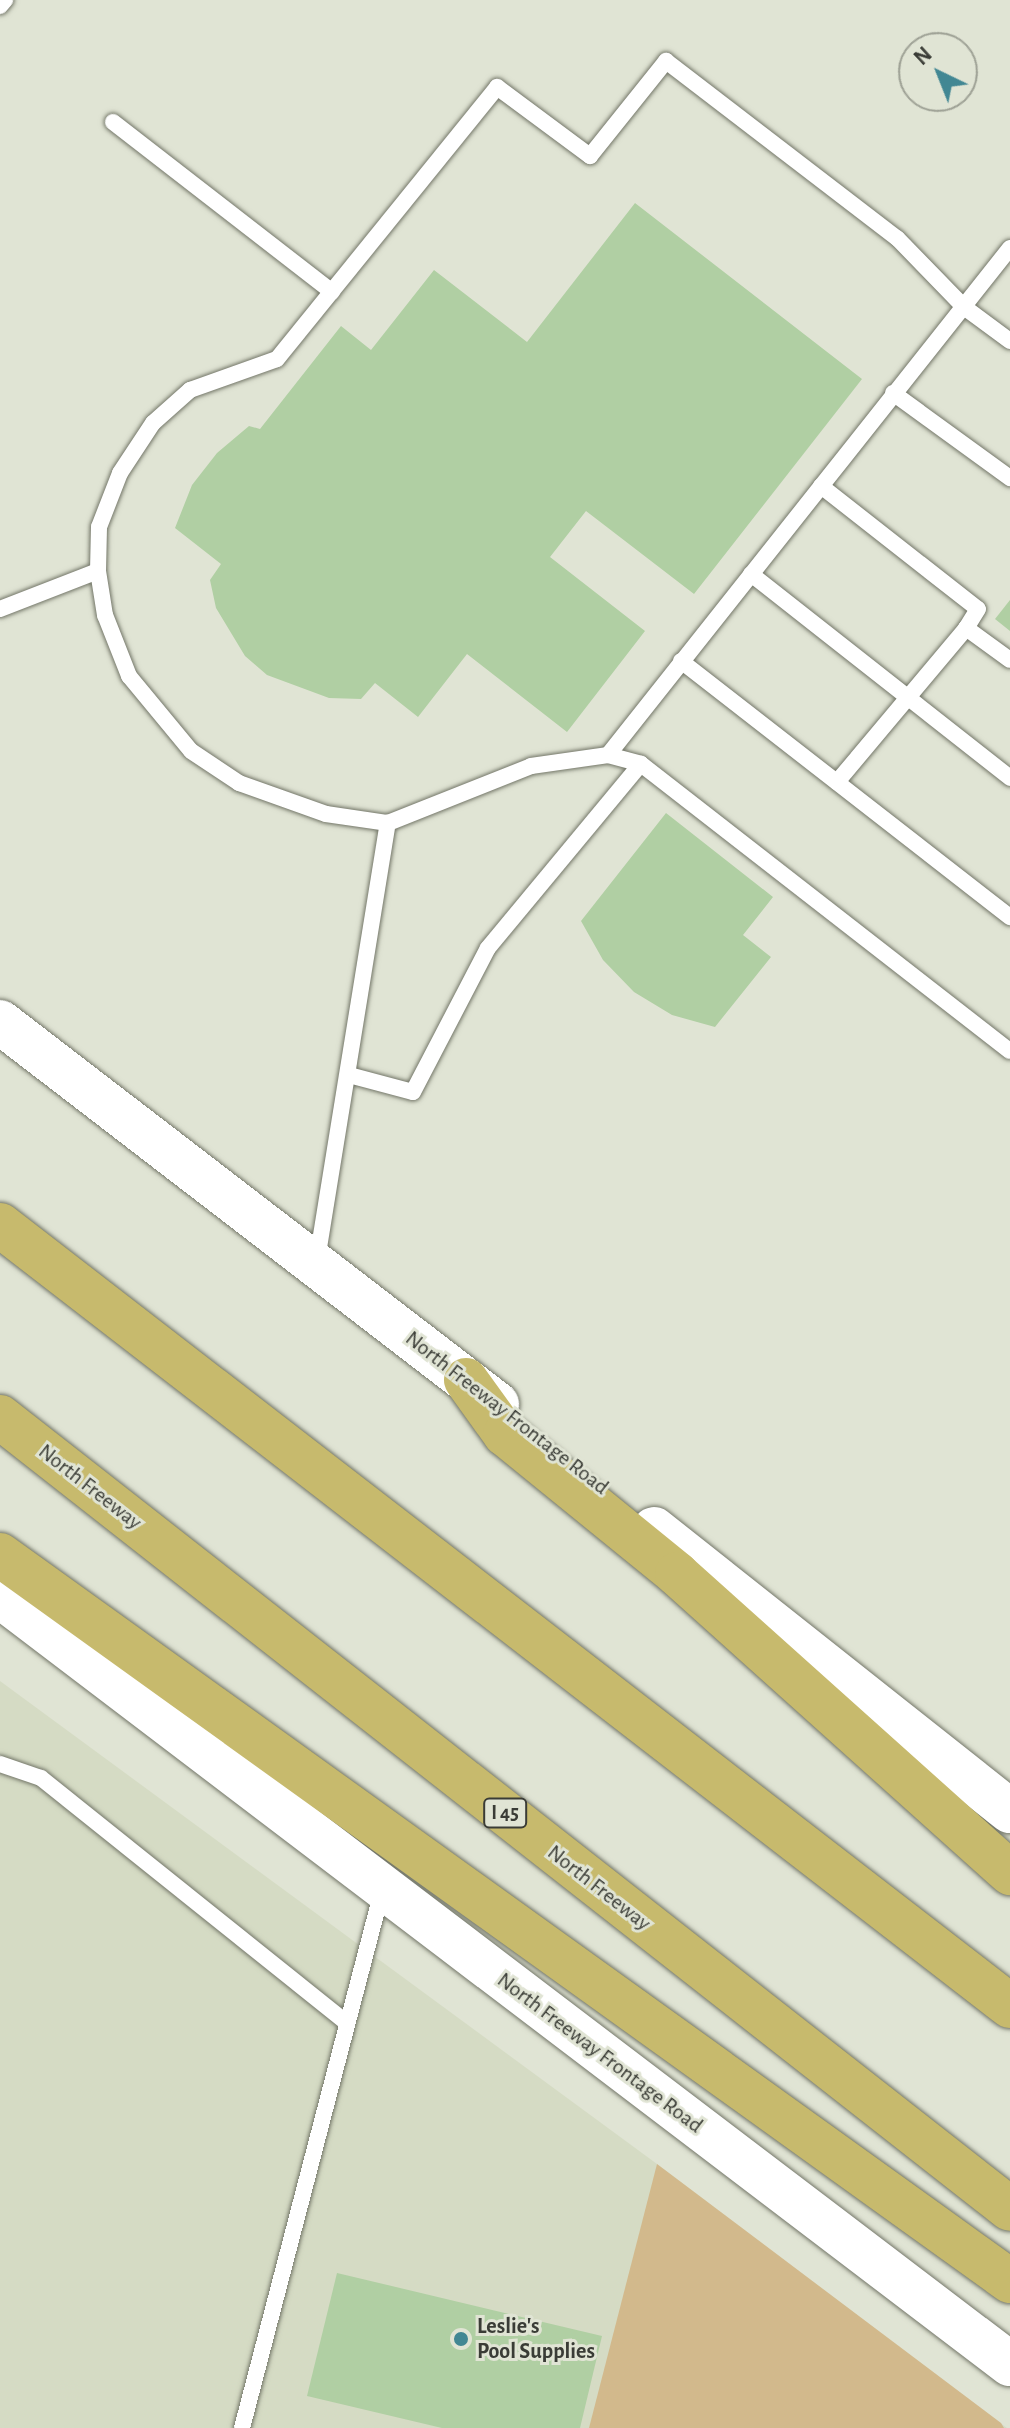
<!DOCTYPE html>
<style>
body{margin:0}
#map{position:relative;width:1010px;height:2428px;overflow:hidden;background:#e0e4d4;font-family:"Alegreya Sans",sans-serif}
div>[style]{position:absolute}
.built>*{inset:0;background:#d5dbc4}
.green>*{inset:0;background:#d2b98c}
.building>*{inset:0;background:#b0cfa3}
.roads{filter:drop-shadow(0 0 2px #737668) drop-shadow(0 0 2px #737668)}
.lane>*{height:16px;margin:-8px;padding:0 8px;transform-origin:8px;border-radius:8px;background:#fff}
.secondary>*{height:44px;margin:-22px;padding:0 22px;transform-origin:22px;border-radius:22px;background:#fff}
.highway>*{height:44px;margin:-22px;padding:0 22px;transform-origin:22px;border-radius:22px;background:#c7ba6d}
.dots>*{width:22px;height:22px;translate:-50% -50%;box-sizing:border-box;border:4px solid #e0e4d4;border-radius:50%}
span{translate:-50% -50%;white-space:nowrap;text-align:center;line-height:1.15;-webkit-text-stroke:6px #e0e4d4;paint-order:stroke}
.shield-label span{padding:2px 6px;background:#e0e4d4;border:2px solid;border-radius:6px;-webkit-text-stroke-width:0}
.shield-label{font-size:20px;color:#3a3c36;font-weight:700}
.street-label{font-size:22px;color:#3a3c36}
.poi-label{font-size:22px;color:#3a3c36;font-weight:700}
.left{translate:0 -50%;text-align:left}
.north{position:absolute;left:898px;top:32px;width:80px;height:80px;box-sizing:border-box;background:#e0e4d4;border:2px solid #9ea195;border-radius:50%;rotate:317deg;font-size:22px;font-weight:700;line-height:32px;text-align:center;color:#3a3c36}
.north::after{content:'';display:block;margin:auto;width:28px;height:36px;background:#428793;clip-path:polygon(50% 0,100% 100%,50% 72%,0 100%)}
</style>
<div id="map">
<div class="built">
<div style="clip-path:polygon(0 1681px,657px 2164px,1007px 2428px,0 2428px)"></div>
</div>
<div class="green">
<div style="clip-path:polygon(657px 2164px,1001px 2423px,1004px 2428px,589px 2428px)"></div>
</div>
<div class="building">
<div style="clip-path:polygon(635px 203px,862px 379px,694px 594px,586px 511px,550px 557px,645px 631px,567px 732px,467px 654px,418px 717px,375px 683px,361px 699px,329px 698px,267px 675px,245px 656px,216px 608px,210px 580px,221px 564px,175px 528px,192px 485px,217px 453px,249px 426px,260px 429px,341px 326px,371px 350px,434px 270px,527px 342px)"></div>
<div style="clip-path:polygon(1010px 600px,1010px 631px,995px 619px)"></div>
<div style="clip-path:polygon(666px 813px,773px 897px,743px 935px,771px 957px,715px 1027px,672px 1015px,634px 992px,603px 960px,581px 921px)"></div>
<div style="clip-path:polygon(337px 2273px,602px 2336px,580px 2428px,442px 2428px,307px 2396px)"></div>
</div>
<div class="roads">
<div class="lane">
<div style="left:0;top:6px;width:8px;rotate:-50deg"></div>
<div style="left:113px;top:122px;width:277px;rotate:37.8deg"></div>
<div style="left:893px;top:393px;width:145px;rotate:36deg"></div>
<div style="left:821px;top:486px;width:199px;rotate:38.1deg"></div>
<div style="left:978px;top:609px;width:22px;rotate:122deg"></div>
<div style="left:966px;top:628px;width:54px;rotate:36deg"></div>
<div style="left:98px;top:571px;width:45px;rotate:81deg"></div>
<div style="left:105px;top:615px;width:66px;rotate:68.5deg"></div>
<div style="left:129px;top:676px;width:97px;rotate:50.4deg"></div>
<div style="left:191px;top:751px;width:58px;rotate:33.7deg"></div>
<div style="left:239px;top:783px;width:92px;rotate:19.6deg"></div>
<div style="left:326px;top:814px;width:63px;rotate:8.3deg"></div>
<div style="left:751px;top:574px;width:330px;rotate:38.2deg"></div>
<div style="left:0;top:609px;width:105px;rotate:-21.2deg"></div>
<div style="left:98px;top:571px;width:44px;rotate:-88.7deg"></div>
<div style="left:99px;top:527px;width:58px;rotate:-68.7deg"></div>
<div style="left:120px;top:473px;width:60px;rotate:-56.6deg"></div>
<div style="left:153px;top:423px;width:50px;rotate:-41.7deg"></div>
<div style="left:190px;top:390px;width:92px;rotate:-19.6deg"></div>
<div style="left:277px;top:359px;width:350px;rotate:-51deg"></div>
<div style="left:497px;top:87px;width:116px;rotate:36.6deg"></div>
<div style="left:590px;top:156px;width:122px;rotate:-51.3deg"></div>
<div style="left:666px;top:61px;width:291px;rotate:37.5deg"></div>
<div style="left:897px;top:238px;width:96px;rotate:45.8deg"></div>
<div style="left:964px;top:307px;width:57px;rotate:36.5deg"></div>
<div style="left:681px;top:661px;width:417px;rotate:37.9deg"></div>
<div style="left:608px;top:755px;width:647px;rotate:-51.59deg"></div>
<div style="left:837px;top:782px;width:201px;rotate:-50deg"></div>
<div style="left:349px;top:1075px;width:66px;rotate:14.9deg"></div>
<div style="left:413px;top:1092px;width:162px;rotate:-62.5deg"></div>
<div style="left:488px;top:948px;width:239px;rotate:-50.3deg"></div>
<div style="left:317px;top:1260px;width:443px;rotate:-80.8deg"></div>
<div style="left:388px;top:823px;width:154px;rotate:-21.7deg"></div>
<div style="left:531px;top:766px;width:78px;rotate:-8.1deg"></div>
<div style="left:608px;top:755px;width:34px;rotate:15deg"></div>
<div style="left:641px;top:764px;width:467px;rotate:37.9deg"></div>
<div style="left:0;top:1764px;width:43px;rotate:18.9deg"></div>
<div style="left:41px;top:1778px;width:392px;rotate:38.7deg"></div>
<div style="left:242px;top:2428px;width:555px;rotate:-75.39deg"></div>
</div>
<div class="secondary">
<div style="left:0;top:1022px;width:627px;rotate:37.55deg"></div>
<div style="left:654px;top:1529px;width:454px;rotate:38.4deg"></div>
<div style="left:0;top:1596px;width:1269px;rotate:37.25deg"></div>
</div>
<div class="highway">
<div style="left:0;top:1225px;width:1277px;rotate:37.71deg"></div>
<div style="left:466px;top:1380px;width:67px;rotate:54.2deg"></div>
<div style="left:505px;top:1434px;width:222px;rotate:39.1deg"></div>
<div style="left:677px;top:1574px;width:448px;rotate:41.9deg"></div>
<div style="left:0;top:1417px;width:1283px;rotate:38.1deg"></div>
<div style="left:0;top:1555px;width:1244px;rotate:35.71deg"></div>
</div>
</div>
<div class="dots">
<div style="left:461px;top:2339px;background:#428793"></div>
</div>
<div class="shield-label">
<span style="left:505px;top:1813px">I 45</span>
</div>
<div class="street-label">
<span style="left:507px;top:1413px;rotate:38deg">North Freeway Frontage Road</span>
<span style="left:90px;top:1487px;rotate:38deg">North Freeway</span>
<span style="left:599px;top:1888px;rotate:38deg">North Freeway</span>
<span style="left:600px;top:2053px;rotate:37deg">North Freeway Frontage Road</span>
</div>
<div class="poi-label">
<span class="left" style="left:477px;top:2339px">Leslie's<br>Pool Supplies</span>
</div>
<div class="north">N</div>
</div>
